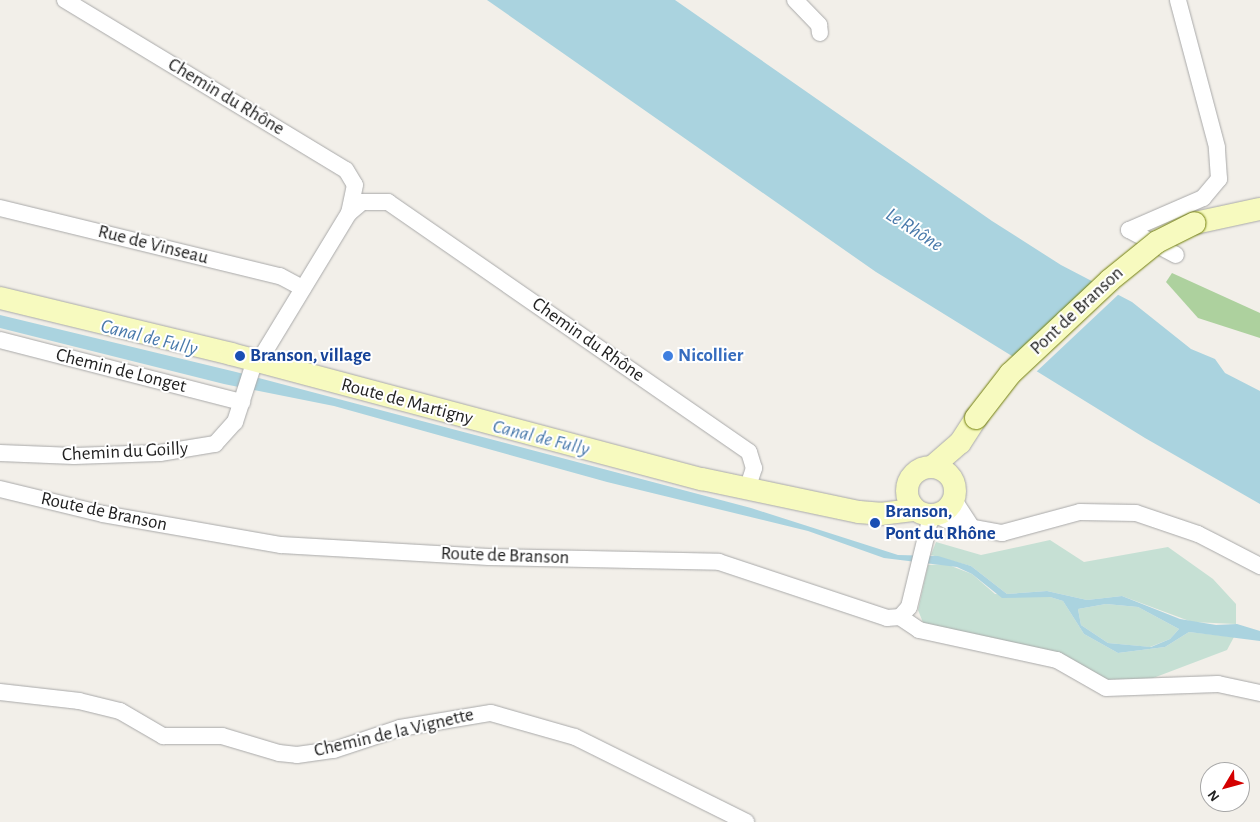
<!DOCTYPE html>
<meta charset="utf-8">
<style>
body{margin:0}
#map{position:relative;width:1260px;height:822px;overflow:hidden;background:#f2efe9;font-family:"Alegreya Sans",sans-serif}
div>[style]{position:absolute}
.forest>*{inset:0;background:#add19e}
.wetland>*{inset:0;background:#c6e0d4}
.water>*{inset:0;background:#aad3df}
.pier>*{inset:0;background:#f2efe9}
.roads{filter:drop-shadow(0 0 1px #a9a9a9) drop-shadow(0 0 1px #a9a9a9)}
.minor>*{height:16px;margin:-8px;padding:0 8px;transform-origin:8px;border-radius:8px;background:#fff}
.secondary>*{height:22px;margin:-11px;padding:0 11px;transform-origin:11px;border-radius:11px;background:#f7fabf}
.secondary>.ring{margin:-11px;padding:0;box-sizing:content-box;background:none;border:22px solid #f7fabf;border-radius:50%}
.bridges{filter:drop-shadow(0 0 1px #707d05) drop-shadow(0 0 1px #707d05)}
.secondary-bridge>*{height:22px;margin:-11px;padding:0 11px;transform-origin:11px;border-radius:11px;background:#f7fabf}
.dots>*{width:14px;height:14px;translate:-50% -50%;box-sizing:border-box;border:2px solid #fff;border-radius:50%}
span{translate:-50% -50%;white-space:nowrap;text-align:center;line-height:1.15;-webkit-text-stroke:4px #fff;paint-order:stroke}
.street-label{font-size:19px;color:#222}
.transit-label{font-size:19px;color:#164399;font-weight:700}
.left{translate:0 -50%;text-align:left}
.shop-label{font-size:19px;color:#366cbe;font-weight:700}
.water-label{font-size:20px;color:#4a7aab;font-style:italic}
.north{position:absolute;left:1200px;top:762px;width:50px;height:50px;box-sizing:border-box;background:#fff;border:1px solid #a7a7a7;border-radius:50%;rotate:233deg;font-size:14px;font-weight:700;line-height:20px;text-align:center;color:#222}
.north::after{content:'';display:block;margin:auto;width:18px;height:22px;background:#d40000;clip-path:polygon(50% 0,100% 100%,50% 72%,0 100%)}
</style>
<div id="map">
<div class="forest">
<div style="clip-path:polygon(1172px 273px,1260px 313px,1260px 338px,1198px 318px,1166px 282px)"></div>
</div>
<div class="wetland">
<div style="clip-path:polygon(1050px 540px,1084px 562px,1168px 547px,1213px 579px,1236px 604px,1236px 624px,1192px 622px,1122px 596px,1087px 600px,1047px 591px,1007px 594px,971px 566px,931px 555px,936px 542px,981px 555px)"></div>
<div style="clip-path:polygon(946px 564px,972px 574px,995px 594px,1050px 597px,1063px 601px,1084px 634px,1118px 653px,1165px 647px,1189px 632px,1234px 637px,1227px 650px,1140px 683px,1112px 683px,1073px 660px,924px 625px,918px 610px,928px 565px)"></div>
<div style="clip-path:polygon(1106px 604px,1138px 607px,1179px 629px,1170px 639px,1150px 647px,1108px 643px,1081px 625px,1078px 609px)"></div>
</div>
<div class="water">
<div style="clip-path:polygon(487px 0,675px 0,992px 221px,1061px 265px,1132px 302px,1191px 349px,1215px 359px,1225px 373px,1260px 391px,1260px 504px,1145px 438px,876px 272px)"></div>
<div style="clip-path:polygon(evenodd,0 315px,236px 372px,751px 508px,898px 555px,938px 556px,971px 566px,1007px 594px,1047px 591px,1087px 600px,1122px 596px,1180px 619px,1216px 625px,1237px 624px,1260px 631px,1260px 641px,1189px 632px,1165px 647px,1118px 653px,1084px 634px,1063px 601px,1050px 597px,1002px 598px,972px 574px,957px 567px,884px 558px,808px 531px,607px 482px,334px 406px,224px 384px,0 328px,0 315px,1106px 604px,1138px 607px,1179px 629px,1170px 639px,1151px 647px,1108px 643px,1081px 625px,1078px 609px,1106px 604px)"></div>
</div>
<div class="pier">
<div style="clip-path:polygon(1095px 280px,1120px 293px,1035px 373px,1012px 359px)"></div>
</div>
<div class="roads">
<div class="minor">
<div style="left:65px;top:0;width:328px;rotate:31.2deg"></div>
<div style="left:346px;top:170px;width:17px;rotate:59deg"></div>
<div style="left:355px;top:185px;width:29px;rotate:102deg"></div>
<div style="left:795px;top:0;width:35px;rotate:46deg"></div>
<div style="left:819px;top:25px;width:8px;rotate:83deg"></div>
<div style="left:0;top:208px;width:288px;rotate:13.7deg"></div>
<div style="left:280px;top:276px;width:26px;rotate:28deg"></div>
<div style="left:1129px;top:230px;width:81px;rotate:-23.4deg"></div>
<div style="left:1203px;top:198px;width:25px;rotate:-50deg"></div>
<div style="left:1219px;top:179px;width:32px;rotate:-94deg"></div>
<div style="left:1217px;top:147px;width:152px;rotate:-104.9deg"></div>
<div style="left:1129px;top:230px;width:53px;rotate:28deg"></div>
<div style="left:0;top:340px;width:250px;rotate:14.4deg"></div>
<div style="left:259px;top:361px;width:173px;rotate:-58.7deg"></div>
<div style="left:349px;top:213px;width:17px;rotate:-40deg"></div>
<div style="left:362px;top:202px;width:26px"></div>
<div style="left:388px;top:202px;width:439px;rotate:34.7deg"></div>
<div style="left:749px;top:452px;width:17px;rotate:73deg"></div>
<div style="left:754px;top:468px;width:22px;rotate:108deg"></div>
<div style="left:0;top:453px;width:74px;rotate:2.3deg"></div>
<div style="left:74px;top:456px;width:86px;rotate:-2deg"></div>
<div style="left:160px;top:453px;width:56px;rotate:-9.3deg"></div>
<div style="left:215px;top:444px;width:30px;rotate:-48deg"></div>
<div style="left:235px;top:422px;width:65px;rotate:-72.1deg"></div>
<div style="left:0;top:489px;width:106px;rotate:13.6deg"></div>
<div style="left:103px;top:514px;width:181px;rotate:9.9deg"></div>
<div style="left:281px;top:545px;width:208px;rotate:3.3deg"></div>
<div style="left:489px;top:557px;width:230px;rotate:1.2deg"></div>
<div style="left:719px;top:562px;width:177px;rotate:18.4deg"></div>
<div style="left:887px;top:618px;width:13px;rotate:-4deg"></div>
<div style="left:900px;top:617px;width:13px;rotate:-48deg"></div>
<div style="left:909px;top:607px;width:94px;rotate:-76.4deg"></div>
<div style="left:954px;top:500px;width:35px;rotate:57deg"></div>
<div style="left:936px;top:515px;width:23px;rotate:25deg"></div>
<div style="left:957px;top:525px;width:46px;rotate:10.1deg"></div>
<div style="left:1002px;top:533px;width:81px;rotate:-15.1deg"></div>
<div style="left:1080px;top:512px;width:56px;rotate:1deg"></div>
<div style="left:1136px;top:513px;width:65px;rotate:18.7deg"></div>
<div style="left:1198px;top:534px;width:70px;rotate:27.3deg"></div>
<div style="left:900px;top:617px;width:23px;rotate:34deg"></div>
<div style="left:919px;top:630px;width:141px;rotate:12.3deg"></div>
<div style="left:1057px;top:660px;width:56px;rotate:29.7deg"></div>
<div style="left:1106px;top:688px;width:112px;rotate:-2deg"></div>
<div style="left:1218px;top:684px;width:43px;rotate:12.1deg"></div>
<div style="left:0;top:692px;width:80px;rotate:6.5deg"></div>
<div style="left:79px;top:701px;width:42px;rotate:13.7deg"></div>
<div style="left:120px;top:711px;width:50px;rotate:30.2deg"></div>
<div style="left:163px;top:736px;width:59px"></div>
<div style="left:222px;top:736px;width:59px;rotate:16.6deg"></div>
<div style="left:279px;top:753px;width:18px;rotate:6deg"></div>
<div style="left:297px;top:755px;width:37px;rotate:-8deg"></div>
<div style="left:334px;top:750px;width:70px;rotate:-18.4deg"></div>
<div style="left:400px;top:728px;width:92px;rotate:-9.4deg"></div>
<div style="left:491px;top:713px;width:87px;rotate:15.9deg"></div>
<div style="left:575px;top:737px;width:191px;rotate:26.4deg"></div>
</div>
<div class="secondary">
<div style="left:1195px;top:223px;width:66px;rotate:-12.2deg"></div>
<div style="left:0;top:298px;width:238px;rotate:13.6deg"></div>
<div style="left:231px;top:354px;width:487px;rotate:14.9deg"></div>
<div style="left:702px;top:479px;width:160px;rotate:11.9deg"></div>
<div style="left:859px;top:512px;width:21px;rotate:5deg"></div>
<div style="left:880px;top:514px;width:35px;rotate:-7deg"></div>
<div class="ring" style="left:907px;top:467px;width:26px;height:26px"></div>
<div style="left:932px;top:467px;width:37px;rotate:-41deg"></div>
<div style="left:960px;top:443px;width:30px;rotate:-57deg"></div>
</div>
</div>
<div class="bridges">
<div class="secondary-bridge">
<div style="left:976px;top:418px;width:56px;rotate:-52.3deg"></div>
<div style="left:1010px;top:374px;width:137px;rotate:-43.2deg"></div>
<div style="left:1110px;top:280px;width:60px;rotate:-39deg"></div>
<div style="left:1157px;top:242px;width:42px;rotate:-26.6deg"></div>
</div>
</div>
<div class="dots">
<div style="left:240px;top:356px;background:#1a4fb4"></div>
<div style="left:668px;top:356px;background:#3f7fe0"></div>
<div style="left:875px;top:523px;background:#1a4fb4"></div>
</div>
<div class="street-label">
<span style="left:226px;top:97px;rotate:31deg">Chemin du Rhône</span>
<span style="left:153px;top:245px;rotate:14deg">Rue de Vinseau</span>
<span style="left:1077px;top:311px;rotate:-43deg">Pont de Branson</span>
<span style="left:588px;top:340px;rotate:35deg">Chemin du Rhône</span>
<span style="left:121px;top:371px;rotate:14deg">Chemin de Longet</span>
<span style="left:407px;top:402px;rotate:15deg">Route de Martigny</span>
<span style="left:125px;top:452px;rotate:-3deg">Chemin du Goilly</span>
<span style="left:104px;top:512px;rotate:12deg">Route de Branson</span>
<span style="left:505px;top:556px;rotate:2deg">Route de Branson</span>
<span style="left:394px;top:733px;rotate:-13deg">Chemin de la Vignette</span>
</div>
<div class="transit-label">
<span class="left" style="left:250px;top:356px">Branson, village</span>
<span class="left" style="left:885px;top:523px">Branson,<br>Pont du Rhône</span>
</div>
<div class="shop-label">
<span class="left" style="left:678px;top:356px">Nicollier</span>
</div>
<div class="water-label">
<span style="left:914px;top:230px;rotate:33deg">Le Rhône</span>
<span style="left:149px;top:338px;rotate:14deg">Canal de Fully</span>
<span style="left:541px;top:438px;rotate:14deg">Canal de Fully</span>
</div>
<div class="north">N</div>
</div>
